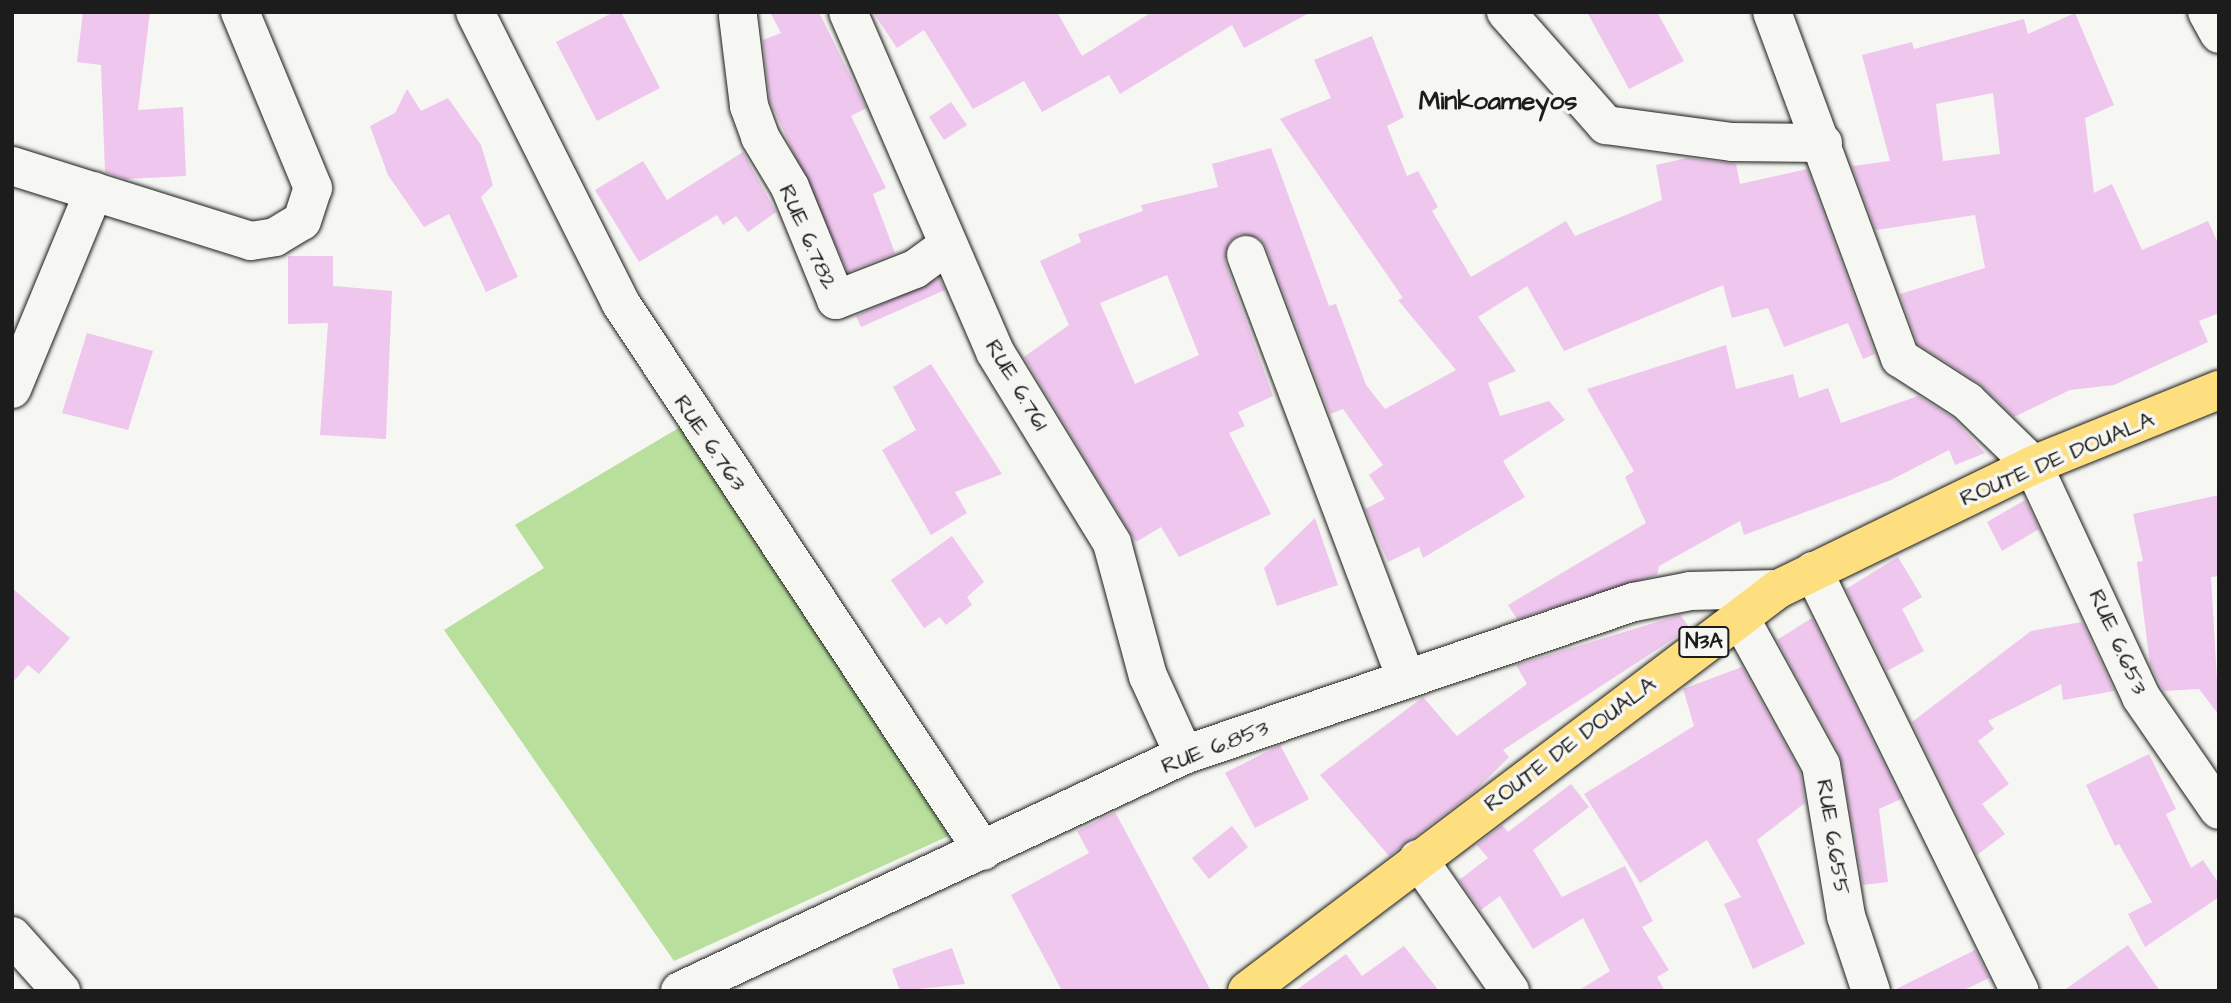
<!DOCTYPE html>
<style>
body{margin:0}
#map{position:relative;width:2231px;height:1003px;overflow:hidden;background:#f6f6f2;font-family:"Architects Daughter",sans-serif}
div>[style]{position:absolute}
.green>*{inset:0;background:#b8e09c}
.building>*{inset:0;background:#efc6ee}
.roads{filter:drop-shadow(0 0 2px #1c1c1c) drop-shadow(0 0 2px #1c1c1c)}
.minor>*{height:38px;margin:-19px;padding:0 19px;transform-origin:19px;border-radius:19px;background:#f6f6f2}
.highway>*{height:38px;margin:-19px;padding:0 19px;transform-origin:19px;border-radius:19px;background:#fedf80}
span{translate:-50% -50%;white-space:nowrap;text-align:center;line-height:1.15;-webkit-text-stroke:7px #f6f6f2;paint-order:stroke}
.shield-label span{padding:2px 5px;background:#f6f6f2;border:2px solid;border-radius:5px;-webkit-text-stroke-width:0}
.shield-label{font-size:21px;color:#1c1c1c;font-weight:700}
.street-label{font-size:23px;color:#1c1c1c}
.quarter-label{font-size:26px;color:#1c1c1c;font-weight:700}
.frame{position:absolute;inset:0;border:14px solid #1c1c1c;pointer-events:none}
</style>
<div id="map">
<div class="green">
<div style="clip-path:polygon(682px 426px,953px 834px,674px 961px,444px 630px,544px 568px,515px 525px)"></div>
</div>
<div class="building">
<div style="clip-path:polygon(83px 12px,150px 12px,138px 110px,183px 107px,186px 176px,126px 179px,105px 172px,101px 65px,77px 62px)"></div>
<div style="clip-path:polygon(614px 12px,621px 12px,660px 88px,597px 121px,556px 42px)"></div>
<div style="clip-path:polygon(770px 12px,819px 12px,866px 108px,851px 116px,886px 188px,873px 194px,895px 253px,848px 272px,770px 101px,763px 40px,781px 33px)"></div>
<div style="clip-path:polygon(873px 12px,1057px 12px,1082px 56px,1152px 12px,1311px 12px,1244px 48px,1232px 25px,1120px 94px,1109px 75px,1042px 112px,1024px 81px,973px 109px,924px 30px,897px 48px)"></div>
<div style="clip-path:polygon(1587px 12px,1657px 12px,1684px 61px,1629px 89px)"></div>
<div style="clip-path:polygon(evenodd,2075px 13px,2114px 105px,2085px 118px,2094px 193px,2112px 184px,2142px 250px,2208px 221px,2219px 245px,2219px 313px,2199px 321px,2208px 342px,2114px 385px,2070px 390px,2014px 417px,1979px 383px,1918px 344px,1900px 294px,1985px 268px,1975px 215px,1876px 230px,1852px 166px,1890px 161px,1862px 55px,1912px 42px,1914px 49px,2024px 19px,2028px 34px,2075px 13px,1993px 93px,2000px 154px,1943px 161px,1936px 104px,1993px 93px)"></div>
<div style="clip-path:polygon(evenodd,1372px 36px,1404px 117px,1387px 126px,1407px 176px,1418px 171px,1438px 207px,1432px 211px,1471px 277px,1566px 221px,1575px 236px,1662px 200px,1656px 165px,1687px 158px,1736px 164px,1740px 184px,1807px 169px,1875px 354px,1863px 359px,1848px 323px,1784px 347px,1768px 308px,1732px 318px,1723px 285px,1564px 351px,1527px 286px,1478px 317px,1516px 371px,1488px 383px,1500px 416px,1549px 401px,1565px 420px,1503px 461px,1525px 497px,1423px 558px,1419px 547px,1388px 562px,1365px 509px,1385px 499px,1369px 475px,1383px 465px,1343px 409px,1330px 414px,1266px 247px,1259px 238px,1239px 234px,1229px 242px,1225px 262px,1273px 396px,1238px 412px,1245px 426px,1229px 433px,1271px 514px,1179px 557px,1161px 527px,1136px 542px,1024px 357px,1069px 325px,1040px 261px,1081px 242px,1078px 234px,1143px 211px,1141px 205px,1218px 187px,1212px 164px,1271px 148px,1329px 306px,1336px 304px,1366px 385px,1385px 409px,1456px 370px,1398px 300px,1403px 298px,1280px 119px,1331px 98px,1314px 60px,1372px 36px,1167px 275px,1199px 355px,1135px 384px,1100px 303px,1167px 275px)"></div>
<div style="clip-path:polygon(407px 89px,421px 111px,448px 98px,481px 145px,493px 185px,481px 197px,518px 277px,486px 292px,449px 214px,424px 227px,388px 175px,370px 126px,395px 113px)"></div>
<div style="clip-path:polygon(951px 102px,967px 125px,944px 140px,929px 117px)"></div>
<div style="clip-path:polygon(743px 152px,776px 212px,748px 232px,736px 216px,723px 225px,717px 215px,639px 262px,595px 190px,643px 161px,667px 200px)"></div>
<div style="clip-path:polygon(288px 256px,333px 256px,333px 286px,392px 291px,386px 439px,320px 435px,328px 323px,288px 324px)"></div>
<div style="clip-path:polygon(939px 278px,945px 290px,861px 327px,856px 316px)"></div>
<div style="clip-path:polygon(87px 333px,153px 351px,128px 430px,62px 413px)"></div>
<div style="clip-path:polygon(1726px 345px,1736px 389px,1793px 374px,1799px 398px,1828px 388px,1841px 423px,1918px 396px,1953px 418px,1985px 453px,1955px 465px,1949px 450px,1891px 480px,1744px 535px,1740px 521px,1659px 566px,1657px 575px,1517px 619px,1508px 605px,1646px 523px,1625px 477px,1634px 471px,1587px 389px)"></div>
<div style="clip-path:polygon(931px 364px,1002px 474px,955px 492px,967px 513px,931px 535px,882px 450px,916px 430px,893px 387px)"></div>
<div style="clip-path:polygon(2219px 495px,2219px 576px,2211px 577px,2219px 715px,2199px 689px,2164px 691px,2150px 664px,2137px 562px,2143px 561px,2133px 514px)"></div>
<div style="clip-path:polygon(2025px 500px,2039px 529px,2002px 551px,1987px 522px)"></div>
<div style="clip-path:polygon(1315px 518px,1338px 585px,1277px 606px,1264px 568px)"></div>
<div style="clip-path:polygon(952px 536px,984px 582px,967px 597px,972px 605px,946px 625px,940px 617px,924px 628px,891px 580px)"></div>
<div style="clip-path:polygon(1898px 557px,1922px 597px,1902px 609px,1924px 651px,1887px 671px,1846px 589px)"></div>
<div style="clip-path:polygon(12px 588px,70px 638px,39px 674px,28px 665px,12px 683px)"></div>
<div style="clip-path:polygon(1680px 615px,1690px 628px,1503px 750px,1509px 757px,1475px 791px,1389px 856px,1320px 775px,1423px 697px,1457px 736px,1527px 684px,1516px 665px)"></div>
<div style="clip-path:polygon(1812px 618px,1901px 799px,1879px 809px,1888px 882px,1863px 885px,1840px 755px,1777px 640px)"></div>
<div style="clip-path:polygon(2082px 622px,2114px 691px,2063px 700px,2061px 684px,1988px 721px,1994px 729px,1978px 741px,2009px 784px,1982px 804px,2005px 834px,1977px 855px,1912px 722px,2031px 631px)"></div>
<div style="clip-path:polygon(1742px 667px,1800px 772px,1805px 803px,1757px 840px,1805px 944px,1753px 969px,1724px 904px,1741px 897px,1707px 840px,1640px 883px,1584px 794px,1694px 726px,1683px 689px)"></div>
<div style="clip-path:polygon(1280px 745px,1309px 799px,1255px 828px,1225px 773px)"></div>
<div style="clip-path:polygon(2149px 754px,2176px 809px,2166px 814px,2191px 868px,2203px 860px,2219px 884px,2219px 897px,2145px 947px,2128px 914px,2152px 902px,2119px 844px,2115px 846px,2086px 785px)"></div>
<div style="clip-path:polygon(1571px 784px,1589px 807px,1533px 850px,1562px 897px,1625px 866px,1653px 921px,1642px 927px,1669px 970px,1657px 977px,1665px 991px,1578px 991px,1610px 971px,1583px 918px,1533px 949px,1500px 896px,1481px 910px,1459px 880px,1488px 858px,1477px 845px,1502px 825px,1508px 832px)"></div>
<div style="clip-path:polygon(1115px 812px,1211px 991px,1062px 991px,1011px 895px,1089px 853px,1077px 831px)"></div>
<div style="clip-path:polygon(1232px 826px,1248px 847px,1209px 879px,1192px 858px)"></div>
<div style="clip-path:polygon(2128px 945px,2160px 991px,2063px 991px)"></div>
<div style="clip-path:polygon(1404px 946px,1439px 991px,1295px 991px,1346px 954px,1362px 976px)"></div>
<div style="clip-path:polygon(952px 948px,965px 984px,900px 991px,892px 969px)"></div>
<div style="clip-path:polygon(1975px 950px,1989px 978px,1962px 991px,1892px 991px)"></div>
</div>
<div class="roads">
<div class="minor">
<div style="left:475px;top:12px;width:324px;rotate:63.4deg"></div>
<div style="left:620px;top:302px;width:658px;rotate:56.53deg"></div>
<div style="left:848px;top:12px;width:370px;rotate:66.6deg"></div>
<div style="left:995px;top:352px;width:224px;rotate:58.5deg"></div>
<div style="left:1112px;top:543px;width:138px;rotate:74.9deg"></div>
<div style="left:1148px;top:676px;width:87px;rotate:65.5deg"></div>
<div style="left:1506px;top:12px;width:151px;rotate:48.5deg"></div>
<div style="left:1606px;top:125px;width:127px;rotate:7.7deg"></div>
<div style="left:1732px;top:142px;width:91px;rotate:0.6deg"></div>
<div style="left:1772px;top:12px;width:369px;rotate:69.7deg"></div>
<div style="left:1900px;top:358px;width:80px;rotate:32.7deg"></div>
<div style="left:1967px;top:401px;width:92px;rotate:44.1deg"></div>
<div style="left:2033px;top:465px;width:256px;rotate:65deg"></div>
<div style="left:2141px;top:697px;width:137px;rotate:55.4deg"></div>
<div style="left:2207px;top:12px;width:25px;rotate:61deg"></div>
<div style="left:738px;top:16px;width:91px;rotate:83deg"></div>
<div style="left:749px;top:106px;width:33px;rotate:70deg"></div>
<div style="left:760px;top:137px;width:58px;rotate:59deg"></div>
<div style="left:790px;top:187px;width:122px;rotate:67.8deg"></div>
<div style="left:836px;top:300px;width:85px;rotate:-21.4deg"></div>
<div style="left:915px;top:269px;width:39px;rotate:-36deg"></div>
<div style="left:12px;top:166px;width:250px;rotate:17.4deg"></div>
<div style="left:251px;top:241px;width:24px;rotate:-9deg"></div>
<div style="left:275px;top:237px;width:31px;rotate:-31deg"></div>
<div style="left:302px;top:221px;width:35px;rotate:-72deg"></div>
<div style="left:313px;top:188px;width:191px;rotate:-112.5deg"></div>
<div style="left:1246px;top:255px;width:453px;rotate:69.3deg"></div>
<div style="left:12px;top:389px;width:214px;rotate:-67.5deg"></div>
<div style="left:1813px;top:571px;width:468px;rotate:63.8deg"></div>
<div style="left:1739px;top:616px;width:170px;rotate:61.2deg"></div>
<div style="left:1821px;top:765px;width:153px;rotate:80.6deg"></div>
<div style="left:1846px;top:916px;width:79px;rotate:71.6deg"></div>
<div style="left:1418px;top:859px;width:161px;rotate:55.1deg"></div>
<div style="left:12px;top:936px;width:74px;rotate:48.3deg"></div>
<div style="left:680px;top:991px;width:557px;rotate:-25.09deg"></div>
<div style="left:1184px;top:755px;width:475px;rotate:-18.8deg"></div>
<div style="left:1634px;top:602px;width:57px;rotate:-11.1deg"></div>
<div style="left:1690px;top:591px;width:88px;rotate:-1.3deg"></div>
</div>
<div class="highway">
<div style="left:1247px;top:991px;width:666px;rotate:-37.13deg"></div>
<div style="left:1778px;top:589px;width:284px;rotate:-25.9deg"></div>
<div style="left:2033px;top:465px;width:201px;rotate:-22deg"></div>
</div>
</div>
<div class="shield-label">
<span style="left:1704px;top:642px">N3A</span>
</div>
<div class="street-label">
<span style="left:808px;top:237px;rotate:66deg">RUE 6.782</span>
<span style="left:1017px;top:385px;rotate:59deg">RUE 6.761</span>
<span style="left:710px;top:443px;rotate:56deg">RUE 6.763</span>
<span style="left:2057px;top:459px;rotate:-23deg">ROUTE DE DOUALA</span>
<span style="left:2118px;top:642px;rotate:66deg">RUE 6.653</span>
<span style="left:1570px;top:744px;rotate:-37deg">ROUTE DE DOUALA</span>
<span style="left:1215px;top:747px;rotate:-21deg">RUE 6.853</span>
<span style="left:1833px;top:837px;rotate:81deg">RUE 6.655</span>
</div>
<div class="quarter-label">
<span style="left:1498px;top:102px">Minkoameyos</span>
</div>
<div class="frame"></div>
</div>
